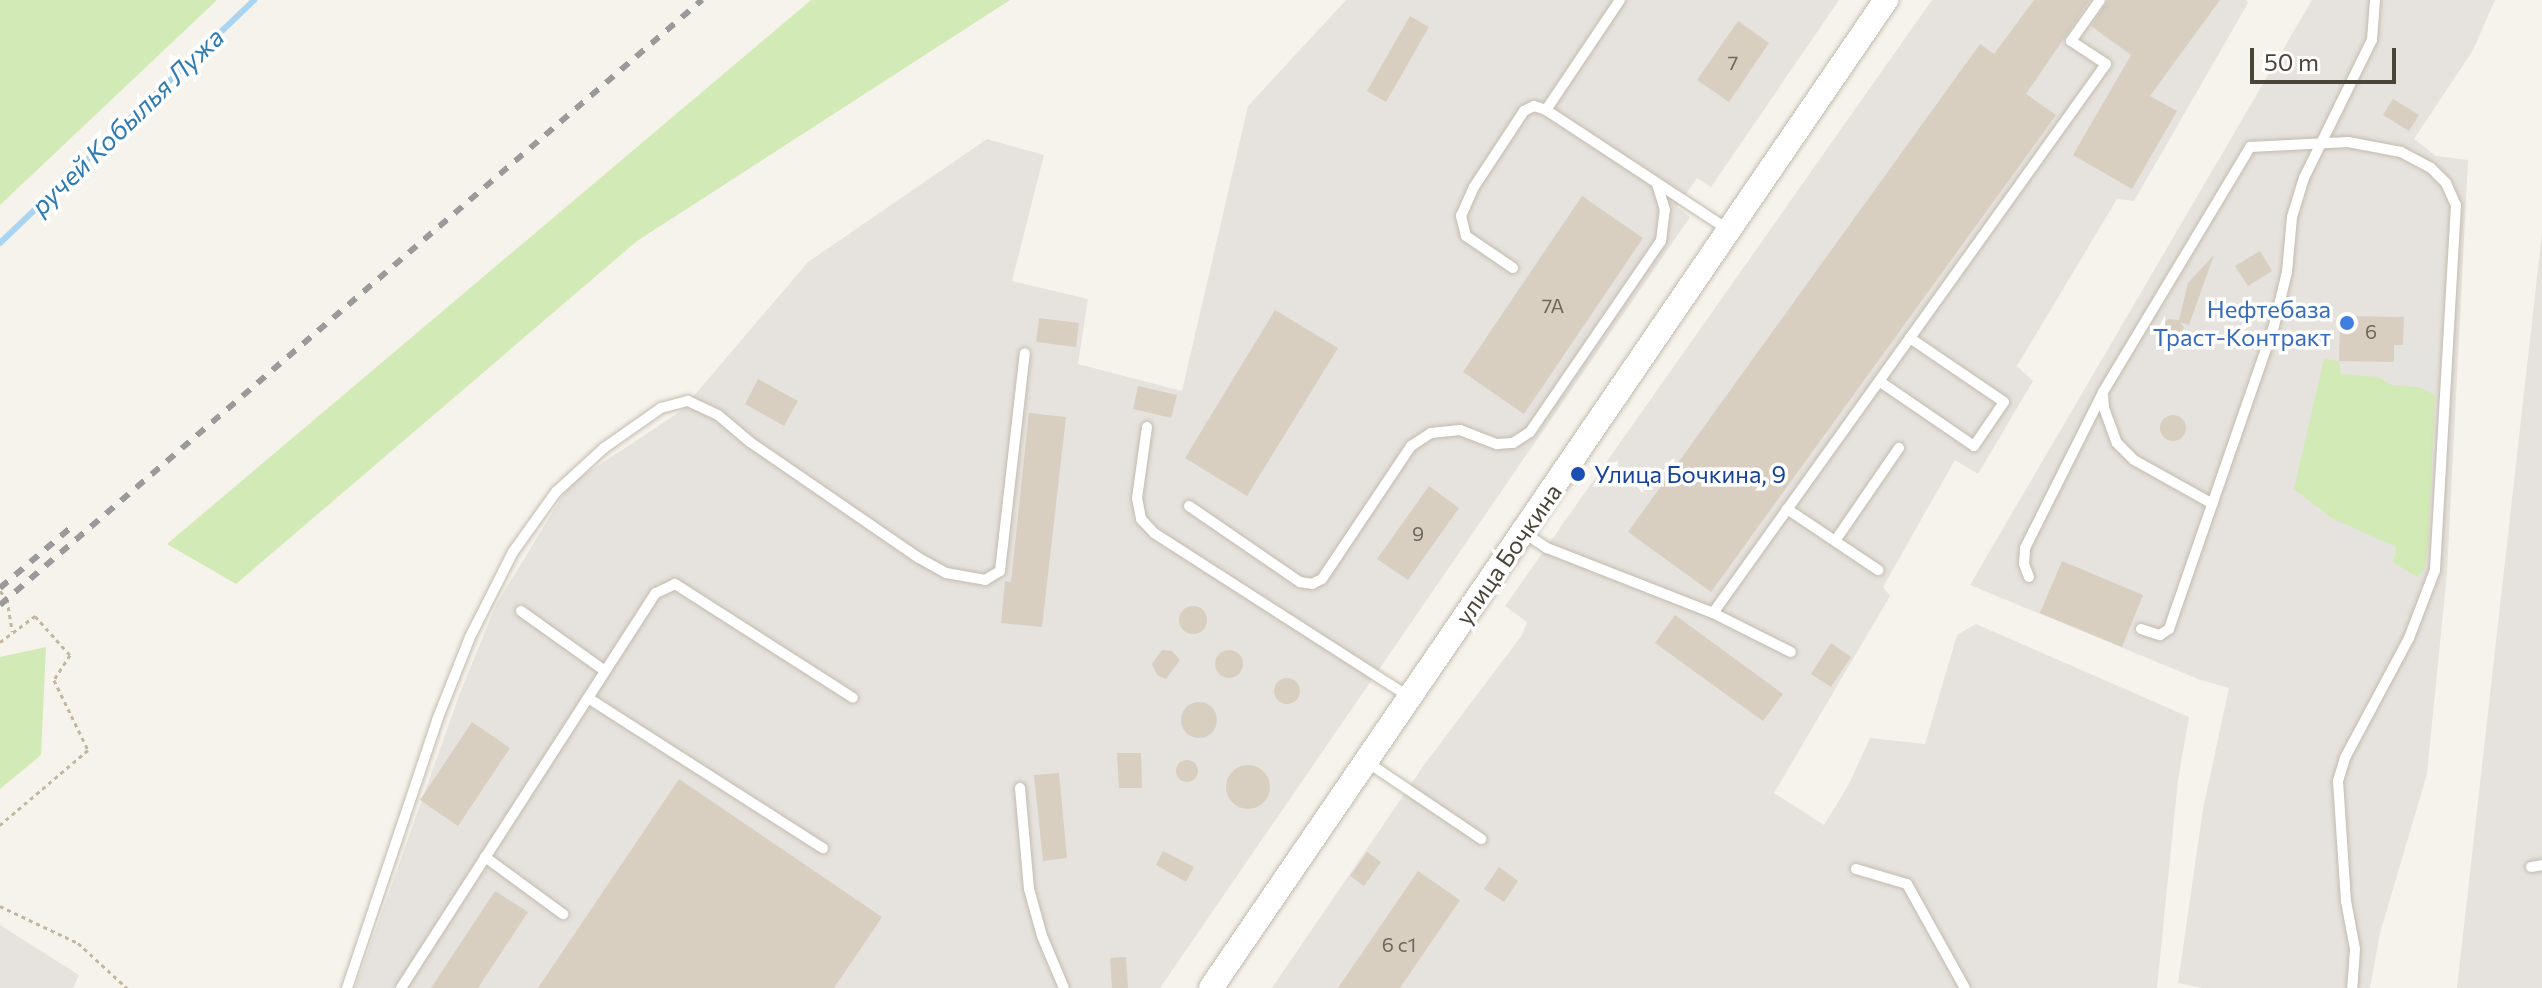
<!DOCTYPE html>
<meta charset="utf-8">
<style>
body{margin:0}
#map{position:relative;width:2542px;height:988px;overflow:hidden;background:#f6f3ec;font-family:Commissioner,sans-serif}
div>[style]{position:absolute}
.industrial>*{inset:0;background:#e6e2dd}
.green>*{inset:0;background:#d2eab5}
.parking>*{inset:0;background:#e5e3e0}
.stream>*{height:6px;margin:-3px;padding:0 3px;transform-origin:3px;border-radius:3px;background:#a9d4f2}
.building>*{inset:0;background:#d8cfc1}
.round{border-radius:50%}
.path>*{height:3px;margin-top:-1.5px;transform-origin:0;background:repeating-linear-gradient(90deg,#c4b79f 0 4px,transparent 0 8px)}
.roads{filter:drop-shadow(0 0 2px #c2bbae) drop-shadow(0 0 2px #c2bbae)}
.service>*{height:10px;margin:-5px;padding:0 5px;transform-origin:5px;border-radius:5px;background:#fff}
.tertiary>*{height:24px;margin:-12px;padding:0 12px;transform-origin:12px;border-radius:12px;background:#fff}
.rail>*{height:6px;margin-top:-3px;transform-origin:0;background:repeating-linear-gradient(90deg,#9a9a9a 0 10px,transparent 0 20px)}
.dots>*{width:22px;height:22px;translate:-50% -50%;box-sizing:border-box;border:4px solid #fff;border-radius:50%}
span{translate:-50% -50%;white-space:nowrap;text-align:center;line-height:1.15;-webkit-text-stroke:7px #fff;paint-order:stroke}
.number-label{font-size:20px;color:#6e675b}
.number-label span{-webkit-text-stroke-width:0}
.shop-label{font-size:24px;color:#366cbe}
.right{translate:-100% -50%;text-align:right}
.transit-label{font-size:24px;color:#164399}
.left{translate:0 -50%;text-align:left}
.street-label{font-size:24px;color:#4b4439}
.water-label{font-size:26px;color:#2e7ab2;font-style:italic}
.scale{position:absolute;left:2250px;top:48px;width:146px;height:36px;box-sizing:border-box;border:4px solid #4b4439;border-top:0;padding-left:10px;font-size:24px;line-height:28px;white-space:nowrap;color:#4b4439;-webkit-text-stroke:6px #fff;paint-order:stroke}
</style>
<div id="map">
<div class="industrial">
<div style="clip-path:polygon(1346px 0,1839px 0,1711px 187px,1697px 178px,1677px 207px,1690px 217px,1160px 988px,355px 988px,460px 693px,496px 605px,563px 495px,578px 479px,681px 411px,808px 262px,987px 139px,1044px 155px,1012px 281px,1088px 299px,1078px 364px,1182px 391px,1248px 106px)"></div>
<div style="clip-path:polygon(1932px 0,2246px 0,2248px 3px,2134px 201px,2117px 199px,2017px 366px,2033px 381px,1978px 474px,1955px 460px,1883px 587px,1890px 596px,1774px 793px,1824px 825px,1849px 784px,1870px 738px,1925px 744px,1957px 635px,1976px 624px,2189px 717px,2178px 780px,2157px 988px,1272px 988px,1424px 765px,1522px 635px,1527px 622px,1505px 606px)"></div>
<div style="clip-path:polygon(2312px 0,2495px 0,2473px 50px,2414px 139px,2436px 156px,2468px 160px,2447px 573px,2427px 774px,2380px 933px,2370px 988px,2203px 988px,2178px 983px,2203px 809px,2229px 688px,2198px 679px,1970px 585px)"></div>
<div style="clip-path:polygon(2542px 233px,2542px 988px,2457px 988px)"></div>
<div style="clip-path:polygon(0 925px,79px 975px,73px 988px,0 988px)"></div>
</div>
<div class="green">
<div style="clip-path:polygon(0 0,217px 0,0 205px)"></div>
<div style="clip-path:polygon(811px 0,1010px 0,637px 241px,236px 584px,167px 544px)"></div>
<div style="clip-path:polygon(2324px 359px,2339px 361px,2341px 374px,2378px 377px,2391px 385px,2420px 387px,2435px 395px,2428px 545px,2424px 570px,2417px 577px,2393px 562px,2396px 547px,2333px 519px,2294px 489px)"></div>
<div style="clip-path:polygon(46px 647px,41px 755px,0 789px,0 657px)"></div>
</div>
<div class="parking">
<div style="clip-path:polygon(2394px 345px,2438px 348px,2435px 395px,2420px 387px,2391px 385px)"></div>
<div style="clip-path:polygon(2333px 519px,2396px 547px,2393px 562px,2330px 535px)"></div>
</div>
<div class="stream">
<div style="left:0;top:243px;width:352px;rotate:-43.7deg"></div>
</div>
<div class="building">
<div style="clip-path:polygon(2034px 0,2090px 0,2026px 94px,2056px 115px,1711px 592px,1628px 532px,1980px 44px,1994px 54px)"></div>
<div style="clip-path:polygon(2108px 0,2220px 0,2150px 96px,2177px 111px,2132px 189px,2073px 155px,2131px 55px,2091px 26px)"></div>
<div style="clip-path:polygon(1410px 16px,1429px 27px,1386px 102px,1367px 91px)"></div>
<div style="clip-path:polygon(1738px 21px,1769px 43px,1729px 102px,1697px 80px)"></div>
<div style="clip-path:polygon(2393px 99px,2419px 115px,2409px 131px,2383px 115px)"></div>
<div style="clip-path:polygon(1582px 196px,1643px 238px,1524px 414px,1463px 372px)"></div>
<div style="clip-path:polygon(2260px 251px,2272px 271px,2248px 286px,2235px 266px)"></div>
<div style="clip-path:polygon(2214px 255px,2189px 325px,2180px 322px,2184px 328px,2164px 351px,2157px 338px,2159px 326px,2169px 319px,2179px 320px,2188px 283px)"></div>
<div style="clip-path:polygon(1275px 310px,1338px 348px,1247px 496px,1185px 458px)"></div>
<div style="clip-path:polygon(2340px 316px,2404px 317px,2403px 345px,2394px 345px,2394px 362px,2339px 361px)"></div>
<div style="clip-path:polygon(1039px 318px,1079px 323px,1076px 347px,1036px 342px)"></div>
<div style="clip-path:polygon(758px 379px,798px 401px,784px 426px,745px 404px)"></div>
<div style="clip-path:polygon(1138px 386px,1177px 395px,1171px 418px,1133px 409px)"></div>
<div style="clip-path:polygon(1029px 413px,1066px 417px,1042px 627px,1001px 623px,1005px 581px,1011px 582px)"></div>
<div class="round" style="left:2160px;top:415px;width:26px;height:26px"></div>
<div style="clip-path:polygon(1429px 486px,1459px 508px,1408px 580px,1377px 559px)"></div>
<div style="clip-path:polygon(2062px 561px,2143px 595px,2122px 647px,2040px 613px)"></div>
<div class="round" style="left:1179px;top:606px;width:28px;height:28px"></div>
<div style="clip-path:polygon(1675px 615px,1783px 694px,1763px 721px,1655px 643px)"></div>
<div style="clip-path:polygon(1831px 643px,1851px 657px,1831px 687px,1811px 674px)"></div>
<div class="round" style="left:1215px;top:650px;width:28px;height:28px"></div>
<div style="clip-path:polygon(1162px 650px,1172px 651px,1180px 660px,1166px 679px,1157px 675px,1152px 664px)"></div>
<div class="round" style="left:1274px;top:678px;width:26px;height:26px"></div>
<div class="round" style="left:1181px;top:702px;width:36px;height:36px"></div>
<div style="clip-path:polygon(472px 722px,510px 748px,458px 826px,420px 800px)"></div>
<div style="clip-path:polygon(1117px 753px,1141px 753px,1142px 788px,1119px 788px)"></div>
<div class="round" style="left:1176px;top:760px;width:22px;height:22px"></div>
<div class="round" style="left:1226px;top:765px;width:44px;height:44px"></div>
<div style="clip-path:polygon(1059px 773px,1067px 858px,1043px 861px,1034px 775px)"></div>
<div style="clip-path:polygon(679px 779px,882px 917px,834px 988px,538px 988px)"></div>
<div style="clip-path:polygon(1163px 851px,1194px 867px,1186px 882px,1156px 865px)"></div>
<div style="clip-path:polygon(1367px 852px,1381px 862px,1364px 886px,1350px 876px)"></div>
<div style="clip-path:polygon(1499px 867px,1518px 881px,1504px 902px,1484px 889px)"></div>
<div style="clip-path:polygon(1418px 871px,1460px 900px,1400px 988px,1338px 988px)"></div>
<div style="clip-path:polygon(495px 891px,528px 912px,478px 988px,431px 988px)"></div>
<div style="clip-path:polygon(1126px 957px,1128px 988px,1112px 988px,1110px 958px)"></div>
</div>
<div class="path">
<div style="left:0;top:591px;width:11px;rotate:49deg"></div>
<div style="left:7px;top:599px;width:33px;rotate:81deg"></div>
<div style="left:0;top:642px;width:44px;rotate:-36.6deg"></div>
<div style="left:35px;top:616px;width:52px;rotate:48.1deg"></div>
<div style="left:70px;top:655px;width:30px;rotate:123deg"></div>
<div style="left:54px;top:680px;width:78px;rotate:64.1deg"></div>
<div style="left:88px;top:750px;width:116px;rotate:139.6deg"></div>
<div style="left:0;top:906px;width:86px;rotate:25.4deg"></div>
<div style="left:78px;top:943px;width:67px;rotate:42.6deg"></div>
</div>
<div class="roads">
<div class="service">
<div style="left:1546px;top:110px;width:133px;rotate:-56.1deg"></div>
<div style="left:1513px;top:268px;width:57px;rotate:-145.8deg"></div>
<div style="left:1466px;top:236px;width:21px;rotate:-104deg"></div>
<div style="left:1461px;top:216px;width:32px;rotate:-66deg"></div>
<div style="left:1474px;top:187px;width:91px;rotate:-56.7deg"></div>
<div style="left:1524px;top:111px;width:11px;rotate:-27deg"></div>
<div style="left:1534px;top:106px;width:13px;rotate:18deg"></div>
<div style="left:1546px;top:110px;width:219px;rotate:33.3deg"></div>
<div style="left:1879px;top:381px;width:115px;rotate:34.4deg"></div>
<div style="left:1974px;top:446px;width:53px;rotate:-55.7deg"></div>
<div style="left:2004px;top:402px;width:114px;rotate:-145.8deg"></div>
<div style="left:2103px;top:394px;width:14px;rotate:86deg"></div>
<div style="left:2104px;top:408px;width:37px;rotate:70deg"></div>
<div style="left:2117px;top:443px;width:24px;rotate:45deg"></div>
<div style="left:2134px;top:460px;width:90px;rotate:29.1deg"></div>
<div style="left:1147px;top:427px;width:72px;rotate:98deg"></div>
<div style="left:1137px;top:498px;width:21px;rotate:79deg"></div>
<div style="left:1141px;top:519px;width:19px;rotate:47deg"></div>
<div style="left:1154px;top:533px;width:302px;rotate:32.7deg"></div>
<div style="left:1189px;top:506px;width:135px;rotate:34.4deg"></div>
<div style="left:1300px;top:582px;width:12px;rotate:9deg"></div>
<div style="left:1312px;top:584px;width:11px;rotate:-27deg"></div>
<div style="left:1322px;top:579px;width:160px;rotate:-56.2deg"></div>
<div style="left:1411px;top:446px;width:24px;rotate:-33deg"></div>
<div style="left:1431px;top:433px;width:29px;rotate:-6deg"></div>
<div style="left:1460px;top:430px;width:40px;rotate:21deg"></div>
<div style="left:1497px;top:444px;width:16px;rotate:-4deg"></div>
<div style="left:1513px;top:443px;width:20px;rotate:-33deg"></div>
<div style="left:1530px;top:432px;width:232px;rotate:-55.6deg"></div>
<div style="left:1661px;top:241px;width:31px;rotate:-83deg"></div>
<div style="left:1665px;top:210px;width:28px;rotate:-107deg"></div>
<div style="left:1787px;top:509px;width:110px;rotate:33.8deg"></div>
<div style="left:1523px;top:532px;width:29px;rotate:34deg"></div>
<div style="left:1547px;top:548px;width:178px;rotate:21.4deg"></div>
<div style="left:1713px;top:613px;width:675px;rotate:-54.4deg"></div>
<div style="left:2106px;top:64px;width:42px;rotate:-146.7deg"></div>
<div style="left:2071px;top:41px;width:50px;rotate:-54.7deg"></div>
<div style="left:1835px;top:541px;width:113px;rotate:-55.5deg"></div>
<div style="left:2029px;top:577px;width:14px;rotate:-111deg"></div>
<div style="left:2024px;top:564px;width:16px;rotate:-86deg"></div>
<div style="left:2025px;top:548px;width:174px;rotate:-63.4deg"></div>
<div style="left:2103px;top:392px;width:286px;rotate:-59deg"></div>
<div style="left:2250px;top:147px;width:98px;rotate:-2.9deg"></div>
<div style="left:2348px;top:142px;width:54px;rotate:10.7deg"></div>
<div style="left:2401px;top:152px;width:34px;rotate:28deg"></div>
<div style="left:2431px;top:168px;width:21px;rotate:45deg"></div>
<div style="left:2446px;top:183px;width:24px;rotate:66deg"></div>
<div style="left:2456px;top:205px;width:366px;rotate:93.3deg"></div>
<div style="left:2435px;top:570px;width:73px;rotate:110.9deg"></div>
<div style="left:2409px;top:638px;width:136px;rotate:118.1deg"></div>
<div style="left:2345px;top:758px;width:24px;rotate:107deg"></div>
<div style="left:2338px;top:781px;width:120px;rotate:86.2deg"></div>
<div style="left:2346px;top:901px;width:49px;rotate:79.4deg"></div>
<div style="left:2355px;top:949px;width:39px;rotate:94deg"></div>
<div style="left:521px;top:611px;width:103px;rotate:35.5deg"></div>
<div style="left:1713px;top:613px;width:87px;rotate:26.6deg"></div>
<div style="left:2141px;top:629px;width:20px;rotate:18deg"></div>
<div style="left:2160px;top:635px;width:11px;rotate:-34deg"></div>
<div style="left:2169px;top:629px;width:321px;rotate:-70.9deg"></div>
<div style="left:2274px;top:326px;width:56px;rotate:-76.5deg"></div>
<div style="left:2287px;top:272px;width:55px;rotate:-84.8deg"></div>
<div style="left:2292px;top:217px;width:41px;rotate:-72.9deg"></div>
<div style="left:2304px;top:178px;width:154px;rotate:-63.8deg"></div>
<div style="left:2372px;top:40px;width:40px;rotate:-85.7deg"></div>
<div style="left:588px;top:698px;width:279px;rotate:32.6deg"></div>
<div style="left:1367px;top:762px;width:138px;rotate:34deg"></div>
<div style="left:1020px;top:788px;width:101px;rotate:84.9deg"></div>
<div style="left:1029px;top:889px;width:49px;rotate:74.5deg"></div>
<div style="left:1042px;top:936px;width:56px;rotate:67.1deg"></div>
<div style="left:485px;top:857px;width:97px;rotate:36.2deg"></div>
<div style="left:2531px;top:867px;width:11px;rotate:-10deg"></div>
<div style="left:1856px;top:869px;width:53px;rotate:16.4deg"></div>
<div style="left:1907px;top:884px;width:119px;rotate:60.9deg"></div>
<div style="left:347px;top:988px;width:283px;rotate:-71.4deg"></div>
<div style="left:437px;top:720px;width:89px;rotate:-68.3deg"></div>
<div style="left:470px;top:637px;width:95px;rotate:-63.2deg"></div>
<div style="left:513px;top:552px;width:74px;rotate:-54.4deg"></div>
<div style="left:556px;top:492px;width:65px;rotate:-42.5deg"></div>
<div style="left:604px;top:448px;width:70px;rotate:-35.1deg"></div>
<div style="left:661px;top:408px;width:28px;rotate:-15deg"></div>
<div style="left:688px;top:401px;width:33px;rotate:25deg"></div>
<div style="left:718px;top:415px;width:42px;rotate:40.2deg"></div>
<div style="left:750px;top:442px;width:205px;rotate:34.5deg"></div>
<div style="left:919px;top:558px;width:31px;rotate:29deg"></div>
<div style="left:946px;top:573px;width:40px;rotate:10deg"></div>
<div style="left:985px;top:580px;width:17px;rotate:-31deg"></div>
<div style="left:1000px;top:571px;width:219px;rotate:-83.5deg"></div>
<div style="left:401px;top:988px;width:470px;rotate:-57.2deg"></div>
<div style="left:656px;top:593px;width:21px;rotate:-25deg"></div>
<div style="left:675px;top:584px;width:211px;rotate:32.6deg"></div>
</div>
<div class="tertiary">
<div style="left:1211px;top:988px;width:1197px;rotate:-55.66deg"></div>
</div>
</div>
<div class="rail">
<div style="left:0;top:588px;width:91px;rotate:-40.5deg"></div>
<div style="left:0;top:605px;width:927px;rotate:-40.76deg"></div>
</div>
<div class="dots">
<div style="left:2347px;top:323px;background:#3f7fe0"></div>
<div style="left:1578px;top:474px;background:#1a4fb4"></div>
</div>
<div class="number-label">
<span style="left:1733px;top:62px">7</span>
<span style="left:1553px;top:305px">7А</span>
<span style="left:2371px;top:331px">6</span>
<span style="left:1418px;top:533px">9</span>
<span style="left:1399px;top:944px">6 с1</span>
</div>
<div class="shop-label">
<span class="right" style="left:2331px;top:323px">Нефтебаза<br>Траст-Контракт</span>
</div>
<div class="transit-label">
<span class="left" style="left:1594px;top:474px">Улица Бочкина, 9</span>
</div>
<div class="street-label">
<span style="left:1508px;top:554px;rotate:-55deg">улица Бочкина</span>
</div>
<div class="water-label">
<span style="left:127px;top:121px;rotate:-44deg">ручей Кобылья Лужа</span>
</div>
<div class="scale">50 m</div>
</div>
